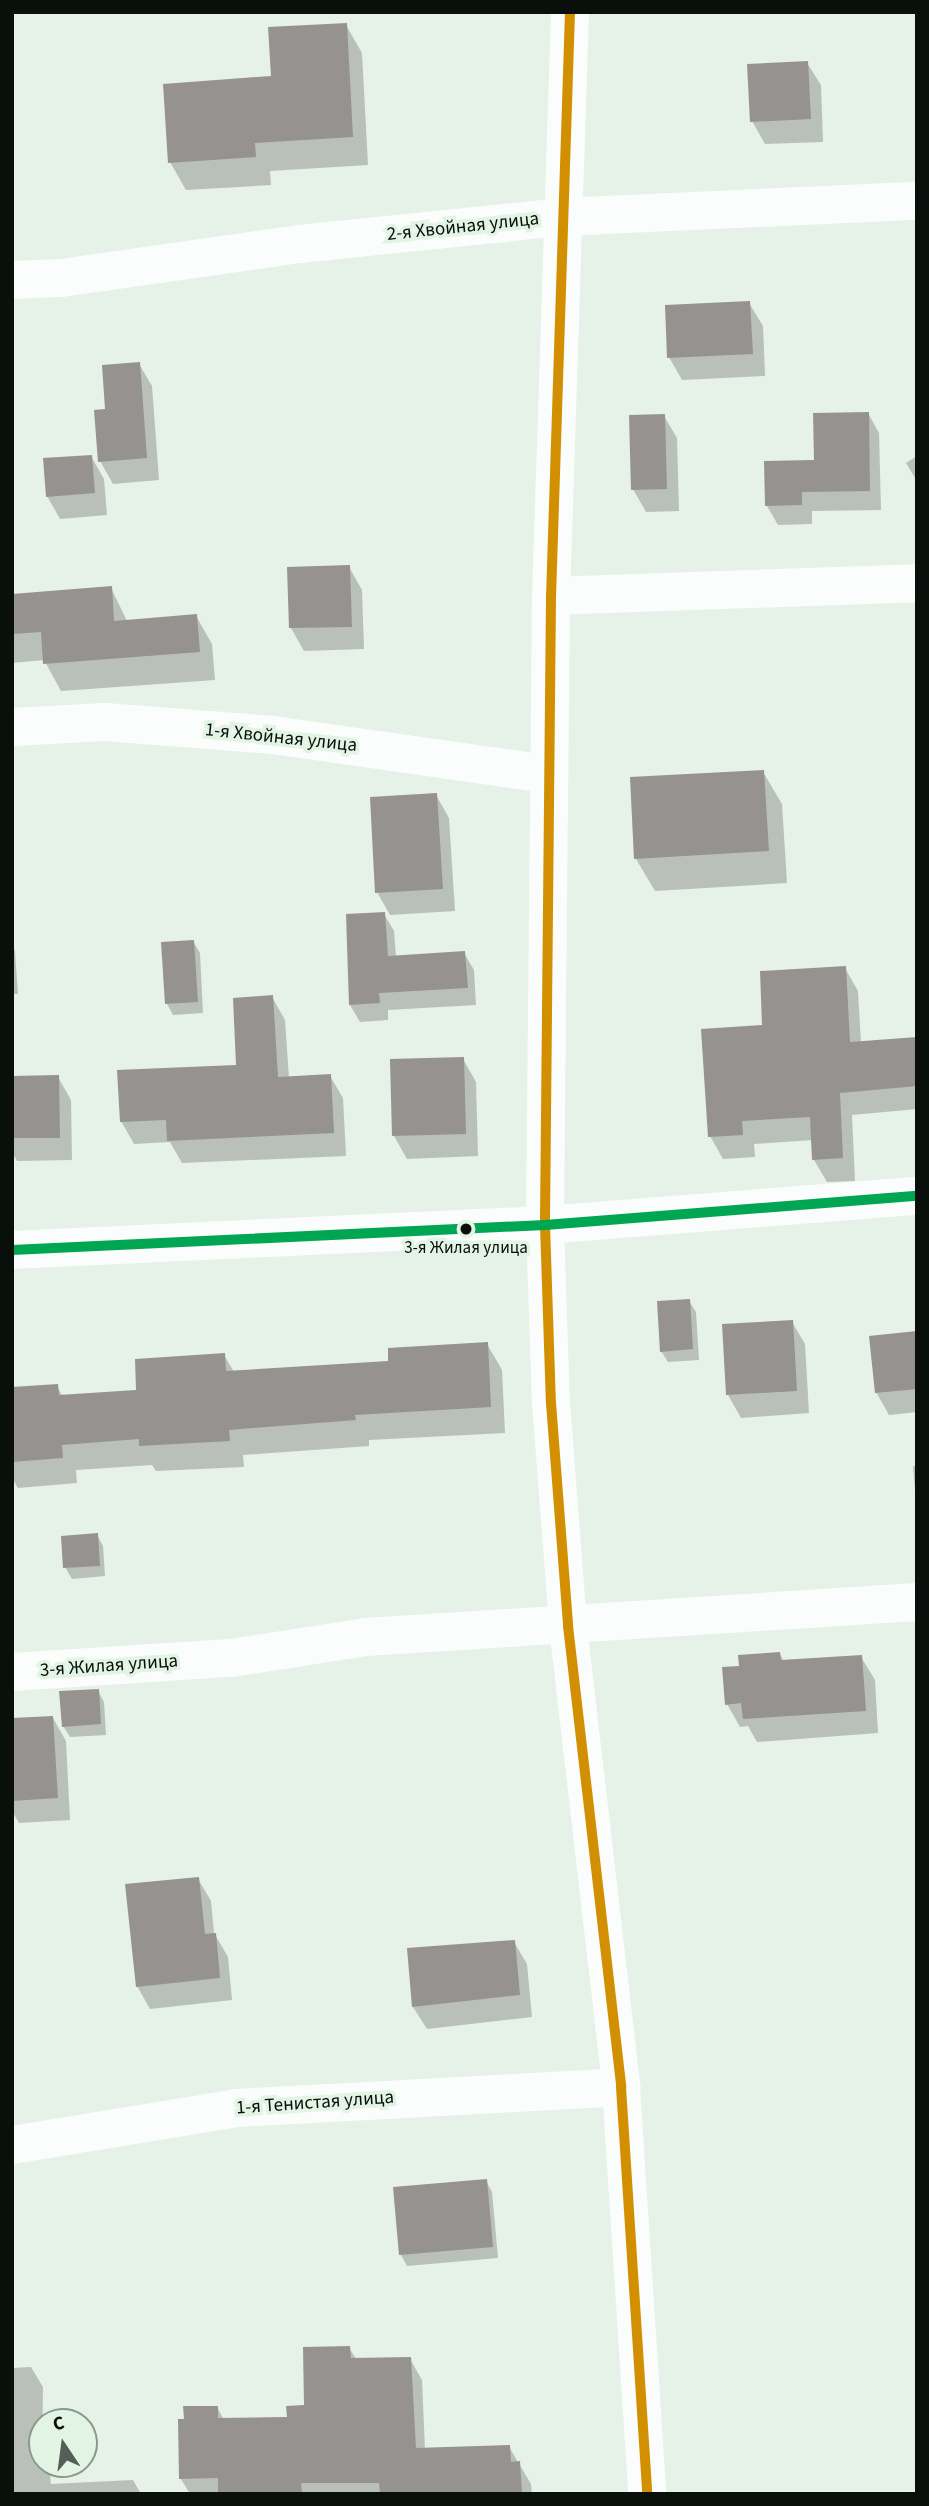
<!DOCTYPE html>
<meta charset="utf-8">
<style>
body{margin:0}
#map{position:relative;width:929px;height:2506px;overflow:hidden;background:#e6f1e8;font-family:"Source Sans 3",sans-serif}
div>[style]{position:absolute}
.shadow>*{inset:0;background:#0003}
.building>*{inset:0;background:#96928f}
.minor>*{height:38px;margin:-19px;padding:0 19px;transform-origin:19px;border-radius:19px;background:#fbfdfc}
.bus-1>*{height:10px;margin:-5px;padding:0 5px;transform-origin:5px;border-radius:5px;background:#d38f02}
.bus-2>*{height:10px;margin:-5px;padding:0 5px;transform-origin:5px;border-radius:5px;background:#00a651}
.dots>*{width:19px;height:19px;translate:-50% -50%;box-sizing:border-box;border:4px solid #e2f5e5;border-radius:50%}
span{translate:-50% -50%;white-space:nowrap;text-align:center;line-height:1.15;-webkit-text-stroke:7px #e2f5e5;paint-order:stroke}
.bus-label{font-size:17px;color:#090f0a}
.street-label{font-size:19px;color:#090f0a}
.frame{position:absolute;inset:0;border:14px solid #090f0a;pointer-events:none}
.north{position:absolute;left:28px;top:2408px;width:70px;height:70px;box-sizing:border-box;background:#e2f5e5;border:2px solid #8b998d;border-radius:50%;rotate:347deg;font-size:19px;font-weight:700;line-height:28px;text-align:center;color:#090f0a}
.north::after{content:'';display:block;margin:auto;width:24px;height:32px;background:#565e58;clip-path:polygon(50% 0,100% 100%,50% 72%,0 100%)}
</style>
<div id="map">
<div class="shadow">
<div style="clip-path:polygon(346px 25px,362px 53px,368px 165px,270px 171px,271px 185px,186px 190px,170px 162px)"></div>
<div style="clip-path:polygon(807px 63px,821px 85px,823px 142px,765px 144px,752px 121px)"></div>
<div style="clip-path:polygon(749px 303px,763px 326px,765px 376px,682px 380px,669px 357px)"></div>
<div style="clip-path:polygon(139px 364px,152px 386px,159px 480px,113px 484px,100px 461px,107px 410px)"></div>
<div style="clip-path:polygon(868px 413px,879px 433px,881px 510px,812px 511px,812px 524px,778px 525px,767px 506px)"></div>
<div style="clip-path:polygon(664px 416px,677px 438px,679px 511px,646px 512px,633px 489px)"></div>
<div style="clip-path:polygon(91px 456px,104px 479px,107px 515px,60px 519px,47px 496px)"></div>
<div style="clip-path:polygon(917px 456px,917px 481px,906px 463px)"></div>
<div style="clip-path:polygon(349px 567px,362px 590px,364px 649px,304px 651px,291px 628px)"></div>
<div style="clip-path:polygon(111px 588px,127px 621px,196px 616px,212px 644px,215px 680px,61px 691px,44px 660px,12px 663px,12px 596px)"></div>
<div style="clip-path:polygon(763px 772px,782px 804px,787px 883px,655px 891px,636px 859px)"></div>
<div style="clip-path:polygon(436px 795px,449px 818px,455px 911px,390px 915px,377px 892px)"></div>
<div style="clip-path:polygon(384px 914px,394px 931px,396px 957px,464px 953px,474px 970px,476px 1005px,388px 1010px,388px 1020px,360px 1022px,350px 1005px)"></div>
<div style="clip-path:polygon(193px 941px,200px 953px,203px 1013px,173px 1015px,167px 1004px)"></div>
<div style="clip-path:polygon(12px 946px,15px 951px,18px 994px,12px 994px)"></div>
<div style="clip-path:polygon(845px 968px,858px 991px,861px 1043px,917px 1039px,917px 1109px,852px 1115px,855px 1181px,827px 1182px,814px 1160px,813px 1140px,754px 1144px,755px 1157px,723px 1159px,710px 1136px,764px 1027px)"></div>
<div style="clip-path:polygon(272px 997px,285px 1020px,289px 1078px,330px 1076px,343px 1098px,346px 1156px,182px 1163px,170px 1142px,134px 1144px,121px 1121px,238px 1067px)"></div>
<div style="clip-path:polygon(463px 1059px,476px 1082px,478px 1156px,407px 1159px,394px 1136px)"></div>
<div style="clip-path:polygon(58px 1077px,71px 1100px,72px 1160px,17px 1161px,12px 1152px,12px 1078px)"></div>
<div style="clip-path:polygon(689px 1301px,696px 1312px,699px 1360px,668px 1362px,661px 1351px)"></div>
<div style="clip-path:polygon(792px 1322px,805px 1344px,809px 1413px,741px 1418px,728px 1395px)"></div>
<div style="clip-path:polygon(917px 1333px,917px 1412px,889px 1415px,876px 1392px)"></div>
<div style="clip-path:polygon(487px 1344px,502px 1370px,505px 1433px,369px 1440px,369px 1446px,243px 1455px,244px 1467px,156px 1471px,152px 1465px,76px 1470px,77px 1483px,18px 1488px,12px 1478px,12px 1389px,57px 1386px,63px 1397px,138px 1391px,224px 1355px,234px 1372px,390px 1362px)"></div>
<div style="clip-path:polygon(913px 1466px,917px 1466px,917px 1506px,916px 1505px)"></div>
<div style="clip-path:polygon(97px 1535px,103px 1546px,105px 1576px,72px 1579px,65px 1567px)"></div>
<div style="clip-path:polygon(780px 1654px,784px 1662px,861px 1657px,875px 1680px,878px 1733px,757px 1742px,748px 1726px,740px 1727px,727px 1704px,741px 1668px)"></div>
<div style="clip-path:polygon(98px 1691px,104px 1702px,106px 1735px,70px 1737px,63px 1726px)"></div>
<div style="clip-path:polygon(53px 1718px,66px 1741px,70px 1820px,19px 1823px,12px 1811px,12px 1720px)"></div>
<div style="clip-path:polygon(198px 1879px,211px 1901px,214px 1933px,228px 1957px,232px 2000px,150px 2009px,137px 1986px)"></div>
<div style="clip-path:polygon(514px 1942px,527px 1964px,532px 2017px,427px 2029px,413px 2007px)"></div>
<div style="clip-path:polygon(486px 2181px,492px 2192px,498px 2258px,407px 2266px,401px 2255px)"></div>
<div style="clip-path:polygon(349px 2348px,357px 2360px,410px 2359px,422px 2380px,425px 2450px,509px 2447px,531px 2484px,532px 2494px,190px 2494px,181px 2479px,217px 2407px,224px 2420px,289px 2419px,306px 2407px)"></div>
<div style="clip-path:polygon(31px 2367px,43px 2387px,42px 2464px,49px 2464px,51px 2484px,133px 2480px,141px 2494px,12px 2494px,12px 2368px)"></div>
</div>
<div class="building">
<div style="clip-path:polygon(347px 23px,353px 137px,255px 143px,256px 157px,168px 163px,163px 84px,271px 76px,268px 27px)"></div>
<div style="clip-path:polygon(808px 61px,811px 119px,750px 122px,747px 64px)"></div>
<div style="clip-path:polygon(750px 301px,753px 354px,667px 358px,665px 305px)"></div>
<div style="clip-path:polygon(140px 362px,147px 458px,98px 462px,94px 410px,105px 409px,102px 365px)"></div>
<div style="clip-path:polygon(869px 412px,870px 491px,802px 492px,802px 505px,765px 506px,764px 461px,814px 460px,813px 413px)"></div>
<div style="clip-path:polygon(665px 414px,667px 489px,631px 490px,629px 415px)"></div>
<div style="clip-path:polygon(92px 455px,95px 493px,46px 497px,43px 458px)"></div>
<div style="clip-path:polygon(350px 565px,352px 627px,289px 628px,287px 567px)"></div>
<div style="clip-path:polygon(112px 586px,114px 621px,197px 614px,200px 652px,43px 664px,41px 632px,12px 634px,12px 594px)"></div>
<div style="clip-path:polygon(764px 770px,769px 851px,634px 859px,630px 777px)"></div>
<div style="clip-path:polygon(437px 793px,443px 889px,375px 893px,370px 797px)"></div>
<div style="clip-path:polygon(385px 912px,388px 956px,465px 951px,468px 988px,379px 993px,380px 1003px,349px 1005px,346px 914px)"></div>
<div style="clip-path:polygon(194px 940px,198px 1002px,165px 1004px,161px 942px)"></div>
<div style="clip-path:polygon(846px 966px,850px 1042px,917px 1037px,917px 1086px,840px 1093px,843px 1158px,812px 1160px,810px 1117px,742px 1121px,743px 1135px,708px 1137px,701px 1029px,762px 1025px,760px 971px)"></div>
<div style="clip-path:polygon(273px 995px,278px 1077px,331px 1074px,334px 1133px,167px 1141px,166px 1120px,120px 1122px,117px 1070px,236px 1065px,233px 998px)"></div>
<div style="clip-path:polygon(464px 1057px,466px 1134px,392px 1136px,390px 1059px)"></div>
<div style="clip-path:polygon(59px 1075px,60px 1138px,12px 1138px,12px 1076px)"></div>
<div style="clip-path:polygon(690px 1299px,693px 1349px,660px 1352px,657px 1301px)"></div>
<div style="clip-path:polygon(793px 1320px,797px 1391px,726px 1395px,722px 1324px)"></div>
<div style="clip-path:polygon(917px 1331px,917px 1389px,875px 1393px,869px 1336px)"></div>
<div style="clip-path:polygon(488px 1342px,491px 1407px,355px 1415px,356px 1420px,229px 1430px,230px 1441px,139px 1446px,139px 1439px,62px 1445px,63px 1458px,12px 1462px,12px 1387px,58px 1384px,59px 1395px,136px 1390px,135px 1359px,225px 1353px,226px 1371px,388px 1361px,388px 1348px)"></div>
<div style="clip-path:polygon(98px 1533px,100px 1566px,63px 1568px,61px 1536px)"></div>
<div style="clip-path:polygon(780px 1652px,781px 1660px,862px 1655px,866px 1711px,743px 1719px,741px 1703px,725px 1705px,722px 1667px,739px 1666px,738px 1655px)"></div>
<div style="clip-path:polygon(99px 1689px,101px 1724px,62px 1727px,59px 1691px)"></div>
<div style="clip-path:polygon(53px 1716px,58px 1798px,12px 1801px,12px 1718px)"></div>
<div style="clip-path:polygon(199px 1877px,205px 1934px,216px 1933px,220px 1978px,136px 1987px,125px 1884px)"></div>
<div style="clip-path:polygon(515px 1940px,520px 1995px,412px 2007px,407px 1948px)"></div>
<div style="clip-path:polygon(487px 2179px,493px 2247px,399px 2255px,393px 2187px)"></div>
<div style="clip-path:polygon(350px 2346px,351px 2358px,411px 2357px,416px 2448px,510px 2445px,511px 2462px,520px 2461px,522px 2494px,380px 2494px,379px 2483px,301px 2483px,302px 2494px,218px 2494px,218px 2478px,179px 2479px,178px 2419px,184px 2419px,183px 2406px,218px 2406px,218px 2418px,287px 2417px,286px 2406px,304px 2405px,303px 2347px)"></div>
</div>
<div class="minor">
<div style="left:570px;top:12px;width:584px;rotate:91.86deg"></div>
<div style="left:551px;top:596px;width:629px;rotate:90.55deg"></div>
<div style="left:545px;top:1225px;width:178px;rotate:88.1deg"></div>
<div style="left:551px;top:1403px;width:224px;rotate:85.6deg"></div>
<div style="left:568px;top:1626px;width:464px;rotate:83.4deg"></div>
<div style="left:621px;top:2087px;width:408px;rotate:86.3deg"></div>
<div style="left:12px;top:280px;width:49px;rotate:-2.3deg"></div>
<div style="left:61px;top:278px;width:241px;rotate:-8.1deg"></div>
<div style="left:300px;top:244px;width:262px;rotate:-5.9deg"></div>
<div style="left:561px;top:217px;width:356px;rotate:-2.6deg"></div>
<div style="left:551px;top:596px;width:366px;rotate:-2deg"></div>
<div style="left:12px;top:727px;width:93px;rotate:-3.1deg"></div>
<div style="left:105px;top:722px;width:169px;rotate:4.4deg"></div>
<div style="left:273px;top:735px;width:278px;rotate:8.1deg"></div>
<div style="left:12px;top:1250px;width:534px;rotate:-2.69deg"></div>
<div style="left:545px;top:1225px;width:373px;rotate:-4.5deg"></div>
<div style="left:12px;top:1672px;width:219px;rotate:-3.7deg"></div>
<div style="left:231px;top:1658px;width:137px;rotate:-8.8deg"></div>
<div style="left:366px;top:1637px;width:552px;rotate:-3.63deg"></div>
<div style="left:12px;top:2145px;width:229px;rotate:-9.3deg"></div>
<div style="left:238px;top:2108px;width:384px;rotate:-3.1deg"></div>
</div>
<div class="bus-1">
<div style="left:570px;top:12px;width:584px;rotate:91.86deg"></div>
<div style="left:551px;top:596px;width:629px;rotate:90.55deg"></div>
<div style="left:545px;top:1225px;width:178px;rotate:88.1deg"></div>
<div style="left:551px;top:1403px;width:224px;rotate:85.6deg"></div>
<div style="left:568px;top:1626px;width:464px;rotate:83.4deg"></div>
<div style="left:621px;top:2087px;width:408px;rotate:86.3deg"></div>
</div>
<div class="bus-2">
<div style="left:12px;top:1250px;width:534px;rotate:-2.69deg"></div>
<div style="left:545px;top:1225px;width:373px;rotate:-4.5deg"></div>
</div>
<div class="dots">
<div style="left:466px;top:1229px;background:#090f0a"></div>
</div>
<div class="bus-label">
<span style="left:466px;top:1249px">3-я Жилая улица</span>
</div>
<div class="street-label">
<span style="left:463px;top:227px;rotate:-6deg">2-я Хвойная улица</span>
<span style="left:281px;top:738px;rotate:6deg">1-я Хвойная улица</span>
<span style="left:109px;top:1666px;rotate:-4deg">3-я Жилая улица</span>
<span style="left:315px;top:2103px;rotate:-4deg">1-я Тенистая улица</span>
</div>
<div class="frame"></div>
<div class="north">С</div>
</div>
